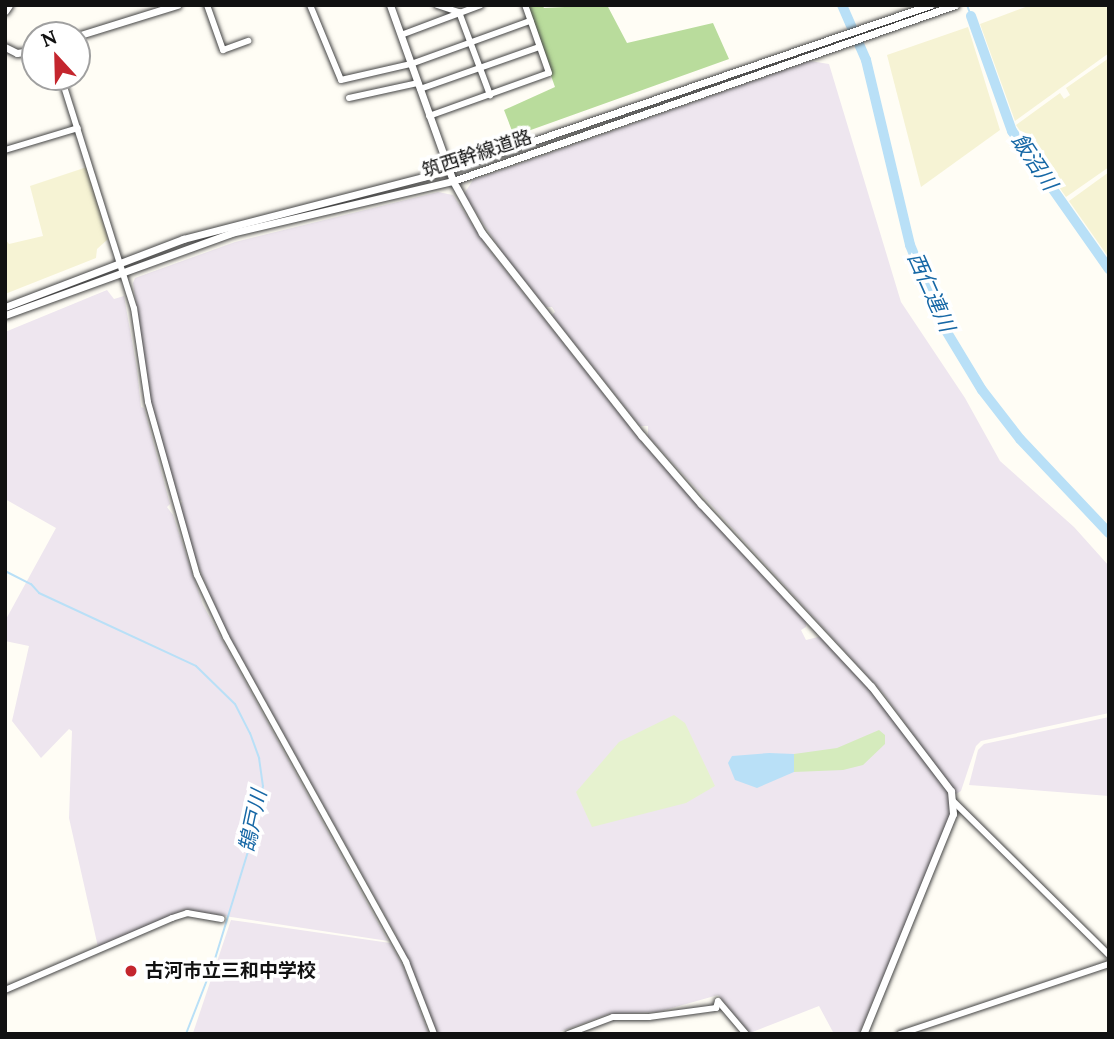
<!DOCTYPE html>
<meta charset="utf-8">
<style>
body{margin:0}
#map{position:relative;width:1114px;height:1039px;overflow:hidden;background:#fffdf5;font-family:Lora,"Noto Sans JP",serif}
div>[style]{position:absolute}
.industrial>*{inset:0;background:#eee6ef}
.farmland>*{inset:0;background:#f6f3d4}
.green>*{inset:0;background:#d5ebbd}
.forest>*{inset:0;background:#b9dc9c}
.pitch>*{inset:0;background:#e6f2cf}
.water>*{inset:0;background:#b9e0f7}
.stream>*{height:2px;margin:-1px;padding:0 1px;transform-origin:1px;border-radius:1px;background:#b9e0f7}
.river>*{height:10px;margin:-5px;padding:0 5px;transform-origin:5px;border-radius:5px;background:#b9e0f7}
.roads{filter:drop-shadow(0 0 2px #444) drop-shadow(0 0 2px #444)}
.minor>*{height:6px;margin:-3px;padding:0 3px;transform-origin:3px;border-radius:3px;background:#fff}
.tertiary>*{height:7px;margin:-3.5px;padding:0 3.5px;transform-origin:3.5px;border-radius:3.5px;background:#fff}
.dots>*{width:19px;height:19px;translate:-50% -50%;box-sizing:border-box;border:4px solid #fff;border-radius:50%}
span{translate:-50% -50%;white-space:nowrap;text-align:center;line-height:1.15;-webkit-text-stroke:7px #fff;paint-order:stroke}
.street-label{font-size:19px;color:#111}
.poi-label{font-size:19px;color:#111;font-weight:700}
.left{translate:0 -50%;text-align:left}
.water-label{font-size:21px;color:#1768a6;font-style:italic}
.frame{position:absolute;inset:0;border:7px solid #111;pointer-events:none}
.north{position:absolute;left:21px;top:21px;width:70px;height:70px;box-sizing:border-box;background:#fff;border:2px solid #a0a0a0;border-radius:50%;rotate:338deg;font-size:19px;font-weight:700;line-height:28px;text-align:center;color:#111}
.north::after{content:'';display:block;margin:auto;width:24px;height:32px;background:#c4262e;clip-path:polygon(50% 0,100% 100%,50% 72%,0 100%)}
</style>
<div id="map">
<div class="industrial">
<div style="clip-path:polygon(810px 61px,829px 64px,901px 302px,965px 398px,1000px 461px,1074px 527px,1109px 566px,1109px 713px,981px 741px,976px 746px,961px 791px,956px 794px,884px 694px,648px 436px,648px 426px,640px 426px,552px 315px,555px 312px,552px 307px,546px 307px,504px 255px,464px 194px,473px 180px)"></div>
<div style="clip-path:polygon(438px 192px,453px 195px,487px 247px,645px 446px,807px 620px,806px 627px,801px 630px,806px 640px,822px 636px,874px 694px,946px 789px,951px 807px,949px 821px,859px 1034px,834px 1034px,819px 1006px,750px 1033px,718px 995px,658px 1012px,609px 1014px,554px 1034px,436px 1034px,396px 935px,222px 623px,192px 551px,180px 509px,182px 501px,178px 499px,148px 392px,133px 283px,135px 278px,235px 242px)"></div>
<div style="clip-path:polygon(107px 290px,114px 299px,124px 296px,137px 369px,141px 407px,144px 408px,170px 504px,167px 507px,173px 515px,203px 605px,388px 941px,185px 910px,98px 947px,69px 818px,72px 731px,69px 729px,41px 758px,12px 721px,29px 646px,5px 641px,5px 621px,56px 528px,5px 499px,5px 332px)"></div>
<div style="clip-path:polygon(1109px 717px,1109px 796px,969px 785px,978px 750px,984px 744px)"></div>
<div style="clip-path:polygon(231px 920px,390px 943px,403px 966px,429px 1034px,193px 1033px)"></div>
</div>
<div class="farmland">
<div style="clip-path:polygon(1031px 5px,1109px 5px,1109px 53px,1015px 121px,980px 24px)"></div>
<div style="clip-path:polygon(968px 27px,1000px 130px,921px 187px,887px 55px)"></div>
<div style="clip-path:polygon(1109px 58px,1109px 167px,1066px 197px,1016px 125px,1060px 93px,1064px 99px,1070px 95px,1066px 88px)"></div>
<div style="clip-path:polygon(87px 167px,108px 239px,97px 249px,96px 258px,5px 294px,5px 239px,9px 244px,43px 236px,30px 186px)"></div>
<div style="clip-path:polygon(1109px 172px,1109px 258px,1069px 201px)"></div>
</div>
<div class="green">
<div style="clip-path:polygon(879px 730px,885px 735px,885px 744px,863px 765px,843px 770px,794px 772px,794px 754px,837px 748px)"></div>
</div>
<div class="forest">
<div style="clip-path:polygon(526px 5px,542px 5px,544px 8px,607px 5px,627px 43px,713px 23px,729px 59px,514px 136px,504px 110px,555px 87px)"></div>
</div>
<div class="pitch">
<div style="clip-path:polygon(674px 715px,685px 723px,715px 786px,686px 803px,592px 827px,576px 792px,619px 742px)"></div>
</div>
<div class="water">
<div style="clip-path:polygon(769px 753px,794px 754px,794px 772px,757px 788px,735px 780px,728px 763px,732px 756px)"></div>
</div>
<div class="stream">
<div style="left:967px;top:5px;width:12px;rotate:70deg"></div>
<div style="left:5px;top:571px;width:29px;rotate:27deg"></div>
<div style="left:31px;top:584px;width:12px;rotate:48deg"></div>
<div style="left:39px;top:593px;width:173px;rotate:24.9deg"></div>
<div style="left:196px;top:666px;width:54px;rotate:44.3deg"></div>
<div style="left:235px;top:704px;width:33px;rotate:63deg"></div>
<div style="left:250px;top:733px;width:27px;rotate:70deg"></div>
<div style="left:259px;top:758px;width:28px;rotate:82deg"></div>
<div style="left:263px;top:786px;width:47px;rotate:101.1deg"></div>
<div style="left:254px;top:832px;width:136px;rotate:107.1deg"></div>
<div style="left:214px;top:962px;width:77px;rotate:111.3deg"></div>
</div>
<div class="river">
<div style="left:842px;top:5px;width:60px;rotate:66.4deg"></div>
<div style="left:866px;top:60px;width:190px;rotate:76.6deg"></div>
<div style="left:910px;top:245px;width:91px;rotate:67.4deg"></div>
<div style="left:945px;top:329px;width:71px;rotate:58.8deg"></div>
<div style="left:982px;top:390px;width:62px;rotate:52.2deg"></div>
<div style="left:1020px;top:439px;width:129px;rotate:46.6deg"></div>
<div style="left:971px;top:16px;width:122px;rotate:70.4deg"></div>
<div style="left:1012px;top:131px;width:169px;rotate:54.9deg"></div>
</div>
<div class="roads">
<div class="minor">
<div style="left:207px;top:5px;width:48px;rotate:70.4deg"></div>
<div style="left:223px;top:50px;width:27px;rotate:-20deg"></div>
<div style="left:310px;top:5px;width:81px;rotate:67.5deg"></div>
<div style="left:341px;top:80px;width:72px;rotate:-12.9deg"></div>
<div style="left:411px;top:64px;width:127px;rotate:-19.9deg"></div>
<div style="left:437px;top:5px;width:23px;rotate:18deg"></div>
<div style="left:459px;top:12px;width:89px;rotate:69.5deg"></div>
<div style="left:401px;top:35px;width:85px;rotate:-20.6deg"></div>
<div style="left:61px;top:77px;width:242px;rotate:72.5deg"></div>
<div style="left:134px;top:308px;width:95px;rotate:81.5deg"></div>
<div style="left:148px;top:402px;width:180px;rotate:74.2deg"></div>
<div style="left:197px;top:575px;width:68px;rotate:64.9deg"></div>
<div style="left:226px;top:637px;width:372px;rotate:61deg"></div>
<div style="left:406px;top:962px;width:77px;rotate:68.7deg"></div>
<div style="left:420px;top:89px;width:126px;rotate:-19.4deg"></div>
<div style="left:349px;top:98px;width:71px;rotate:-12.3deg"></div>
<div style="left:429px;top:116px;width:127px;rotate:-19.7deg"></div>
<div style="left:549px;top:73px;width:72px;rotate:-109.4deg"></div>
<div style="left:5px;top:150px;width:76px;rotate:-16.8deg"></div>
<div style="left:953px;top:801px;width:219px;rotate:44.6deg"></div>
<div style="left:5px;top:990px;width:182px;rotate:-23.3deg"></div>
<div style="left:172px;top:918px;width:16px;rotate:-18deg"></div>
<div style="left:187px;top:913px;width:35px;rotate:10deg"></div>
<div style="left:568px;top:1034px;width:48px;rotate:-20.7deg"></div>
<div style="left:613px;top:1017px;width:36px"></div>
<div style="left:649px;top:1017px;width:68px;rotate:-7.7deg"></div>
<div style="left:716px;top:1008px;width:7px;rotate:-74deg"></div>
<div style="left:718px;top:1001px;width:43px;rotate:49.7deg"></div>
<div style="left:900px;top:1034px;width:220px;rotate:-18.5deg"></div>
</div>
<div class="tertiary">
<div style="left:390px;top:5px;width:187px;rotate:70.3deg"></div>
<div style="left:453px;top:181px;width:60px;rotate:60.9deg"></div>
<div style="left:482px;top:233px;width:258px;rotate:51.8deg"></div>
<div style="left:642px;top:436px;width:90px;rotate:49.1deg"></div>
<div style="left:701px;top:504px;width:249px;rotate:47deg"></div>
<div style="left:871px;top:686px;width:132px;rotate:52.7deg"></div>
<div style="left:951px;top:791px;width:23px;rotate:85deg"></div>
<div style="left:953px;top:814px;width:238px;rotate:112.2deg"></div>
<div style="left:5px;top:11px;width:7px;rotate:-56deg"></div>
<div style="left:77px;top:36px;width:105px;rotate:-17.2deg"></div>
<div style="left:5px;top:47px;width:13px;rotate:27deg"></div>
<div style="left:17px;top:53px;width:18px;rotate:-9deg"></div>
<div style="left:5px;top:307px;width:191px;rotate:-20.9deg"></div>
<div style="left:183px;top:239px;width:275px;rotate:-14.5deg"></div>
<div style="left:449px;top:170px;width:509px;rotate:-18.93deg"></div>
<div style="left:5px;top:315px;width:240px;rotate:-19.9deg"></div>
<div style="left:231px;top:233px;width:228px;rotate:-13.2deg"></div>
<div style="left:453px;top:181px;width:532px;rotate:-19.32deg"></div>
</div>
</div>
<div class="dots">
<div style="left:131px;top:971px;background:#c4262e"></div>
</div>
<div class="street-label">
<span style="left:477px;top:154px;rotate:-18deg">筑西幹線道路</span>
</div>
<div class="poi-label">
<span class="left" style="left:145px;top:971px">古河市立三和中学校</span>
</div>
<div class="water-label">
<span style="left:1034px;top:162px;rotate:56deg">飯沼川</span>
<span style="left:931px;top:292px;rotate:66deg">西仁連川</span>
<span style="left:253px;top:821px;rotate:-78deg">鵠戸川</span>
</div>
<div class="frame"></div>
<div class="north">N</div>
</div>
